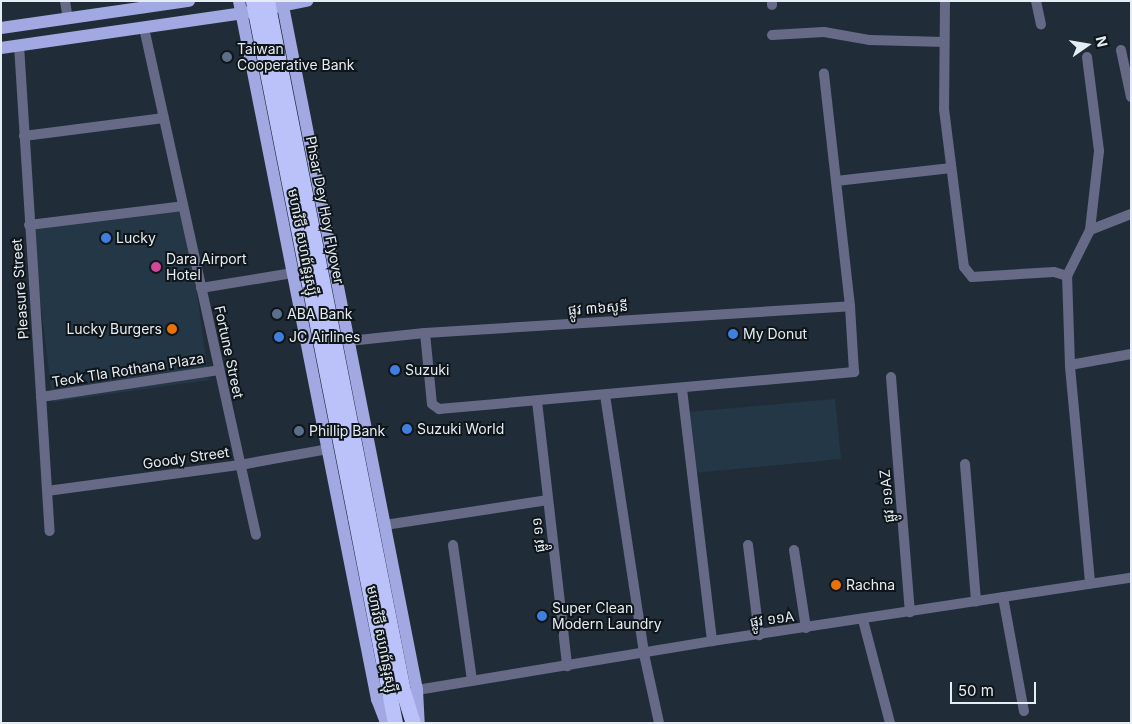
<!DOCTYPE html>
<meta charset="utf-8">
<style>
body{margin:0}
#map{position:relative;width:1132px;height:724px;overflow:hidden;background:#202d38;font-family:Inter,"Noto Sans Khmer",sans-serif}
div>[style]{position:absolute}
.built>*{inset:0;background:#243746}
.street>*{height:10px;margin:-5px;padding:0 5px;transform-origin:5px;border-radius:5px;background:#666a86}
.primary>*{height:12px;margin:-6px;padding:0 6px;transform-origin:6px;border-radius:6px;background:#a1a8e2}
.highway>*{height:15px;margin:-7.5px;padding:0 7.5px;transform-origin:7.5px;border-radius:7.5px;background:#bbc2f9}
.highway-bridge>*{height:15px;margin:-7.5px;padding:0 7.5px;transform-origin:7.5px;border-radius:7.5px;background:#bbc2f9}
.dots>*{width:14px;height:14px;translate:-50% -50%;box-sizing:border-box;border:2px solid #0f1519;border-radius:50%}
span{translate:-50% -50%;white-space:nowrap;text-align:center;line-height:1.15;-webkit-text-stroke:4px #0f1519;paint-order:stroke}
.poi-label{font-size:14px;color:#e4edf4}
.left{translate:0 -50%;text-align:left}
.right{translate:-100% -50%;text-align:right}
.street-label{font-size:14px;color:#e4edf4}
.frame{position:absolute;inset:0;border:2px solid #e4edf4;pointer-events:none}
.north{position:absolute;left:1062px;top:20px;width:50px;height:50px;-webkit-text-stroke:4px #0f1519;paint-order:stroke;rotate:77deg;font-size:14px;font-weight:700;line-height:20px;text-align:center;color:#e4edf4}
.north::after{content:'';display:block;margin:auto;width:18px;height:22px;background:#e4edf4;clip-path:polygon(50% 0,100% 100%,50% 72%,0 100%)}
.scale{position:absolute;left:950px;top:682px;width:86px;height:22px;box-sizing:border-box;border:2px solid #e4edf4;border-top:0;padding-left:6px;font-size:15px;line-height:18px;white-space:nowrap;color:#e4edf4;-webkit-text-stroke:4px #0f1519;paint-order:stroke}
</style>
<div id="map">
<div class="built">
<div style="clip-path:polygon(184px 202px,209px 380px,53px 402px,30px 220px)"></div>
<div style="clip-path:polygon(835px 399px,841px 459px,694px 473px,689px 412px)"></div>
</div>
<div class="street">
<div style="left:65px;top:1px;width:18px;rotate:81deg"></div>
<div style="left:772px;top:1px;width:4px;rotate:90deg"></div>
<div style="left:945px;top:1px;width:108px;rotate:90.5deg"></div>
<div style="left:944px;top:109px;width:159px;rotate:82.8deg"></div>
<div style="left:964px;top:267px;width:13px;rotate:51deg"></div>
<div style="left:972px;top:277px;width:82px;rotate:-3.5deg"></div>
<div style="left:1054px;top:272px;width:14px;rotate:17deg"></div>
<div style="left:1036px;top:1px;width:24px;rotate:78deg"></div>
<div style="left:144px;top:28px;width:519px;rotate:77.54deg"></div>
<div style="left:772px;top:35px;width:52px;rotate:-3.3deg"></div>
<div style="left:824px;top:32px;width:47px;rotate:9.9deg"></div>
<div style="left:870px;top:40px;width:74px;rotate:1.5deg"></div>
<div style="left:19px;top:45px;width:487px;rotate:86.4deg"></div>
<div style="left:1121px;top:50px;width:48px;rotate:78deg"></div>
<div style="left:1087px;top:57px;width:95px;rotate:82.7deg"></div>
<div style="left:1099px;top:151px;width:80px;rotate:96.5deg"></div>
<div style="left:24px;top:136px;width:141px;rotate:-7.3deg"></div>
<div style="left:836px;top:181px;width:116px;rotate:-6.4deg"></div>
<div style="left:29px;top:225px;width:155px;rotate:-7deg"></div>
<div style="left:201px;top:288px;width:93px;rotate:-9.3deg"></div>
<div style="left:425px;top:333px;width:71px;rotate:84.4deg"></div>
<div style="left:432px;top:404px;width:9px;rotate:36deg"></div>
<div style="left:439px;top:409px;width:417px;rotate:-5.1deg"></div>
<div style="left:854px;top:372px;width:66px;rotate:-93.5deg"></div>
<div style="left:850px;top:306px;width:234px;rotate:-96.4deg"></div>
<div style="left:349px;top:341px;width:76px;rotate:-6deg"></div>
<div style="left:425px;top:333px;width:426px;rotate:-3.6deg"></div>
<div style="left:1070px;top:365px;width:62px;rotate:-10.2deg"></div>
<div style="left:891px;top:377px;width:236px;rotate:85.4deg"></div>
<div style="left:682px;top:389px;width:254px;rotate:83.2deg"></div>
<div style="left:605px;top:395px;width:262px;rotate:81.4deg"></div>
<div style="left:644px;top:654px;width:71px;rotate:77.7deg"></div>
<div style="left:41px;top:397px;width:180px;rotate:-8.6deg"></div>
<div style="left:537px;top:401px;width:267px;rotate:83.5deg"></div>
<div style="left:965px;top:464px;width:138px;rotate:85.4deg"></div>
<div style="left:47px;top:491px;width:195px;rotate:-7.7deg"></div>
<div style="left:240px;top:465px;width:89px;rotate:-10.3deg"></div>
<div style="left:385px;top:525px;width:165px;rotate:-8.7deg"></div>
<div style="left:453px;top:545px;width:137px;rotate:82deg"></div>
<div style="left:748px;top:545px;width:91px;rotate:83deg"></div>
<div style="left:794px;top:550px;width:79px;rotate:81.3deg"></div>
<div style="left:1090px;top:582px;width:218px;rotate:-95.3deg"></div>
<div style="left:1070px;top:365px;width:89px;rotate:-91.9deg"></div>
<div style="left:1067px;top:276px;width:51px;rotate:-63.4deg"></div>
<div style="left:1090px;top:230px;width:44px;rotate:-21.3deg"></div>
<div style="left:1003px;top:597px;width:116px;rotate:79.6deg"></div>
<div style="left:863px;top:620px;width:106px;rotate:75.3deg"></div>
<div style="left:417px;top:690px;width:299px;rotate:-9.4deg"></div>
<div style="left:712px;top:641px;width:424px;rotate:-8.6deg"></div>
</div>
<div class="primary">
<div style="left:239px;top:1px;width:712px;rotate:78.82deg"></div>
<div style="left:377px;top:699px;width:26px;rotate:69deg"></div>
<div style="left:282px;top:1px;width:702px;rotate:78.91deg"></div>
<div style="left:417px;top:690px;width:33px;rotate:87deg"></div>
<div style="left:275px;top:7px;width:33px;rotate:-11deg"></div>
<div style="left:1px;top:28px;width:190px;rotate:-8.2deg"></div>
<div style="left:1px;top:48px;width:252px;rotate:-8.2deg"></div>
</div>
<div class="highway">
<div style="left:368px;top:514px;width:180px;rotate:78.8deg"></div>
<div style="left:403px;top:691px;width:34px;rotate:73deg"></div>
<div style="left:355px;top:517px;width:210px;rotate:79deg"></div>
</div>
<div class="highway-bridge">
<div style="left:253px;top:1px;width:526px;rotate:78.82deg"></div>
<div style="left:267px;top:1px;width:523px;rotate:78.86deg"></div>
</div>
<div class="dots">
<div style="left:227px;top:57px;background:#5c6f8a"></div>
<div style="left:106px;top:238px;background:#3f7fe0"></div>
<div style="left:156px;top:267px;background:#d1479c"></div>
<div style="left:277px;top:314px;background:#5c6f8a"></div>
<div style="left:172px;top:329px;background:#e8710a"></div>
<div style="left:733px;top:334px;background:#3f7fe0"></div>
<div style="left:279px;top:337px;background:#3f7fe0"></div>
<div style="left:395px;top:370px;background:#3f7fe0"></div>
<div style="left:407px;top:429px;background:#3f7fe0"></div>
<div style="left:299px;top:431px;background:#5c6f8a"></div>
<div style="left:836px;top:585px;background:#e8710a"></div>
<div style="left:542px;top:616px;background:#3f7fe0"></div>
</div>
<div class="poi-label">
<span class="left" style="left:237px;top:57px">Taiwan<br>Cooperative Bank</span>
<span class="left" style="left:116px;top:238px">Lucky</span>
<span class="left" style="left:166px;top:267px">Dara Airport<br>Hotel</span>
<span class="left" style="left:287px;top:314px">ABA Bank</span>
<span class="right" style="left:162px;top:329px">Lucky Burgers</span>
<span class="left" style="left:743px;top:334px">My Donut</span>
<span class="left" style="left:289px;top:337px">JC Airlines</span>
<span class="left" style="left:405px;top:370px">Suzuki</span>
<span class="left" style="left:417px;top:429px">Suzuki World</span>
<span class="left" style="left:309px;top:431px">Phillip Bank</span>
<span class="left" style="left:846px;top:585px">Rachna</span>
<span class="left" style="left:552px;top:616px">Super Clean<br>Modern Laundry</span>
</div>
<div class="street-label">
<span style="left:325px;top:210px;rotate:79deg">Phsar Dey Hoy Flyover</span>
<span style="left:303px;top:242px;rotate:79deg">មហាវិថី សហព័ន្ធរុស្ស៊ី</span>
<span style="left:20px;top:289px;rotate:-94deg">Pleasure Street</span>
<span style="left:598px;top:308px;rotate:-4deg">ផ្លូវ ៣៦សូនី</span>
<span style="left:229px;top:352px;rotate:78deg">Fortune Street</span>
<span style="left:128px;top:370px;rotate:-9deg">Teok Tla Rothana Plaza</span>
<span style="left:186px;top:458px;rotate:-8deg">Goody Street</span>
<span style="left:887px;top:496px;rotate:-95deg">ផ្លូវ ១១AZ</span>
<span style="left:538px;top:535px;rotate:-96deg">ផ្លូវ ១១</span>
<span style="left:772px;top:619px;rotate:-8deg">ផ្លូវ ១១A</span>
<span style="left:382px;top:639px;rotate:79deg">មហាវិថី សហព័ន្ធរុស្ស៊ី</span>
</div>
<div class="frame"></div>
<div class="north">N</div>
<div class="scale">50 m</div>
</div>
